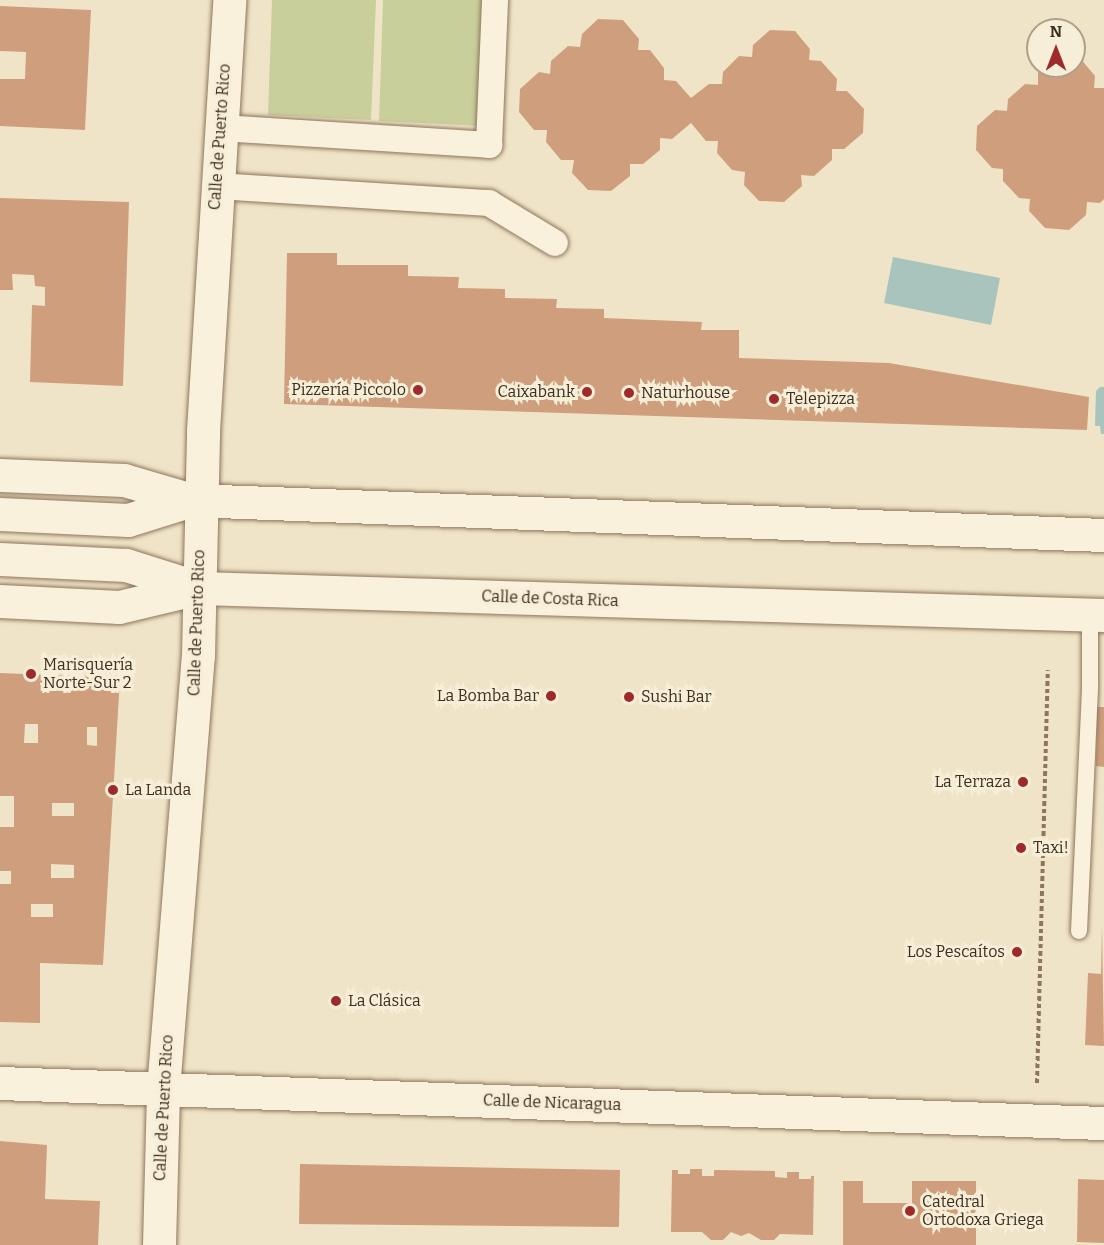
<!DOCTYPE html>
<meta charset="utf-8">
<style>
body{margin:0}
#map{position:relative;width:1104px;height:1245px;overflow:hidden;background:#f0e4c8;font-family:Bitter,serif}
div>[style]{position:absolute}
.green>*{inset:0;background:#c9cf9b}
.water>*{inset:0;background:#a9c4bc}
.building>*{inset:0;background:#cf9f7d}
.path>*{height:4px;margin-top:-2px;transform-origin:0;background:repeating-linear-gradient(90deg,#8d765c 0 4.5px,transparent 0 7.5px)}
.roads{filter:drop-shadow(0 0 2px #8d765c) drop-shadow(0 0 2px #8d765c)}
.service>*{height:16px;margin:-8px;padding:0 8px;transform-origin:8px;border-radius:8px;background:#faf1dc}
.pedestrian>*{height:26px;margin:-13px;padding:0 13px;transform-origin:13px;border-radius:13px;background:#faf1dc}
.minor>*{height:33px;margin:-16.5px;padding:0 16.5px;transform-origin:16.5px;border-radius:16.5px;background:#faf1dc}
.secondary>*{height:33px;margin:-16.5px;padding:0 16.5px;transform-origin:16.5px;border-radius:16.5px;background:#faf1dc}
.dots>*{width:16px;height:16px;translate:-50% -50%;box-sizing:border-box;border:3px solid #f7eed8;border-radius:50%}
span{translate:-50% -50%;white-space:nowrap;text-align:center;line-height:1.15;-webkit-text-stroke:6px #f7eed8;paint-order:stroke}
.street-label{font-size:16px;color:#3d2e20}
.poi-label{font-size:16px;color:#3d2e20}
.right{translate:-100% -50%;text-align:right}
.left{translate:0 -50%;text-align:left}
.north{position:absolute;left:1026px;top:18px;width:60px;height:60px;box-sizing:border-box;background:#f7eed8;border:2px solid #ada18e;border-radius:50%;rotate:0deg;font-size:16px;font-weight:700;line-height:24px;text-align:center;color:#3d2e20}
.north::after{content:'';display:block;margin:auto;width:21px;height:27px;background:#9e2a2b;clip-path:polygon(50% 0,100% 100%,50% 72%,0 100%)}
</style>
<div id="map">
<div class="green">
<div style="clip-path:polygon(272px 0,376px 0,371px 120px,268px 115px)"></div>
<div style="clip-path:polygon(383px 0,487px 0,482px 126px,379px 121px)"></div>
</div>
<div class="water">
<div style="clip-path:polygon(893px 257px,1000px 278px,991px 325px,884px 303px)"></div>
<div style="clip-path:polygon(1100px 387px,1104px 387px,1104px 434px,1101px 434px,1100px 426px,1095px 426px,1096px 391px)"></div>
</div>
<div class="building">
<div style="clip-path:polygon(0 6px,91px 10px,85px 130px,0 126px,0 79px,25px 79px,26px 52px,0 51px)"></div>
<div style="clip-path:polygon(598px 19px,623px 20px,639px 39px,638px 50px,650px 50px,664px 68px,664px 80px,676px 81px,691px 98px,709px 84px,722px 84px,723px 72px,739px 56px,752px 57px,753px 45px,770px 30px,795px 31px,810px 49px,809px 60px,821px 61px,837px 79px,836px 91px,847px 91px,864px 109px,863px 133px,844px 149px,832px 149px,832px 160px,814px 176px,801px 175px,802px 186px,784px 202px,759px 201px,744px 185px,745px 172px,732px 170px,717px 153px,718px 141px,706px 141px,691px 123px,672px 139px,660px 138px,660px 150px,643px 164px,630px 164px,630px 176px,611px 191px,588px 190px,572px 173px,574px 160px,561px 160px,546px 142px,547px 130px,534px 130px,519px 112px,520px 89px,539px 72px,550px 74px,551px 61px,568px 46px,580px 47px,582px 34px)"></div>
<div style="clip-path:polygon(1074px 58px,1080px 58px,1095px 76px,1094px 88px,1104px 88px,1104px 199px,1100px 203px,1087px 202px,1086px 215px,1069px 230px,1045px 228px,1029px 211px,1030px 199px,1019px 198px,1003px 181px,1003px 169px,992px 168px,976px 150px,977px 126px,995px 110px,1007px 111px,1008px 99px,1025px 84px,1038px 85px,1038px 73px,1045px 66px,1074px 66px)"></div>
<div style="clip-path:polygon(0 198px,129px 202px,123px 386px,30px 382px,32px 305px,45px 306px,45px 287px,35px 286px,34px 275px,12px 274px,13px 290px,0 290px)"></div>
<div style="clip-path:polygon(287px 253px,337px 253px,337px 265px,408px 265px,408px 276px,459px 277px,458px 288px,505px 289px,505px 298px,557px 299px,556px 308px,604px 309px,604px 318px,702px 322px,701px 330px,739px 330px,739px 358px,889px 363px,1089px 397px,1087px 430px,284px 404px)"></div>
<div style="clip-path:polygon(evenodd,0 673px,120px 678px,103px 965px,40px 963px,40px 1023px,0 1022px,0 884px,11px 884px,11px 871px,0 871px,0 827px,14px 827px,14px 796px,0 796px,0 673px,25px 724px,38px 724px,38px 743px,24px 743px,25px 724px,0 673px,87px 727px,97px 727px,97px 746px,87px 745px,87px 727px,0 673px,52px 803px,74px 803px,74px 816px,52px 816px,52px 803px,0 673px,51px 864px,74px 865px,74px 878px,51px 878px,51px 864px,0 673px,31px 904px,53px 904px,53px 917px,31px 917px,31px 904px)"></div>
<div style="clip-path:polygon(1097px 707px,1104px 707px,1104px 767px,1096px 766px)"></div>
<div style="clip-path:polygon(1102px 925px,1104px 1046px,1085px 1045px,1088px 973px,1101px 974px)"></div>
<div style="clip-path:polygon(0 1141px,47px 1145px,45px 1199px,100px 1201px,98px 1245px,0 1245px)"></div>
<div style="clip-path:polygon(300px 1164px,620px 1170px,619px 1227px,299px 1224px)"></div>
<div style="clip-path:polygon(690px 1169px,702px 1169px,702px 1176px,714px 1176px,714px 1170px,775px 1171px,775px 1177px,787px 1178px,787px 1172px,799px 1172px,799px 1179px,811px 1179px,811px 1176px,814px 1176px,813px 1235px,780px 1234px,774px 1240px,761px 1240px,749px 1233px,741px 1236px,731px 1232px,723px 1240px,711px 1240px,702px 1232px,671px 1232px,672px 1170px,678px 1170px,678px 1174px,690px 1174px)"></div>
<div style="clip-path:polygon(1078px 1179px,1104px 1180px,1104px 1243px,1077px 1242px)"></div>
<div style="clip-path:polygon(843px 1181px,863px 1181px,863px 1203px,912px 1203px,912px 1181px,976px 1181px,976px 1245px,843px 1245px)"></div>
</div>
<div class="path">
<div style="left:1037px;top:1083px;width:413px;rotate:-88.5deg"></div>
</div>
<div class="roads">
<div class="service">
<div style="left:1079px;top:931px;width:246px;rotate:-87.4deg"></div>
<div style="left:1090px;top:685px;width:71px;rotate:-90deg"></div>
</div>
<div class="pedestrian">
<div style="left:221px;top:128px;width:269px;rotate:3.6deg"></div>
<div style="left:489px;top:145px;width:145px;rotate:-87.6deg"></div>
<div style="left:217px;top:186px;width:273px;rotate:3.6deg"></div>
<div style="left:489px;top:203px;width:77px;rotate:31.2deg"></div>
</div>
<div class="minor">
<div style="left:0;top:1083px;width:1105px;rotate:2.08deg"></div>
<div style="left:159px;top:1245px;width:156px;rotate:-88.5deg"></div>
<div style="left:163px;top:1089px;width:434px;rotate:-85.4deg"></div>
<div style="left:198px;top:656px;width:225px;rotate:-88.7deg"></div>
<div style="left:203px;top:431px;width:432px;rotate:-86.5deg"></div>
</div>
<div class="secondary">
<div style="left:0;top:475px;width:124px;rotate:2.3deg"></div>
<div style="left:124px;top:480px;width:71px;rotate:16.4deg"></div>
<div style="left:0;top:514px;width:128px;rotate:2.7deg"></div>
<div style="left:128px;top:520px;width:67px;rotate:-17.4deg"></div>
<div style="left:192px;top:500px;width:913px;rotate:2.2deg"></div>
<div style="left:0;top:559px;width:126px;rotate:2.7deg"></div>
<div style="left:126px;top:565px;width:77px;rotate:17.5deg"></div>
<div style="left:199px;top:588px;width:905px;rotate:1.71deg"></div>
<div style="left:0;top:601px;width:119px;rotate:2.9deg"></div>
<div style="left:119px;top:607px;width:82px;rotate:-13.4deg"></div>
</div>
</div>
<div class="dots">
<div style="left:418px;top:390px;background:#9e2a2b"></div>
<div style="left:587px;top:392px;background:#9e2a2b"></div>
<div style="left:629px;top:393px;background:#9e2a2b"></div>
<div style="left:774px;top:399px;background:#9e2a2b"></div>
<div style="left:31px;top:674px;background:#9e2a2b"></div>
<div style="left:551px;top:696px;background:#9e2a2b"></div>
<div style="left:629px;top:697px;background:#9e2a2b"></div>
<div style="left:1023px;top:782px;background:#9e2a2b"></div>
<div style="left:113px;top:790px;background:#9e2a2b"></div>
<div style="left:1021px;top:848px;background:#9e2a2b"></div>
<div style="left:1017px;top:952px;background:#9e2a2b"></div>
<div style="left:336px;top:1001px;background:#9e2a2b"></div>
<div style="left:910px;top:1211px;background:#9e2a2b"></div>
</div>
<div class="street-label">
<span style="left:220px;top:137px;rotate:-86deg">Calle de Puerto Rico</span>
<span style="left:550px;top:599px;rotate:2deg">Calle de Costa Rica</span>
<span style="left:197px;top:623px;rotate:-88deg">Calle de Puerto Rico</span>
<span style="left:552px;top:1103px;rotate:2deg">Calle de Nicaragua</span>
<span style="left:164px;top:1108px;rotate:-87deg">Calle de Puerto Rico</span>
</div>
<div class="poi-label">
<span class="right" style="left:406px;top:390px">Pizzería Piccolo</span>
<span class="right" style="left:575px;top:392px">Caixabank</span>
<span class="left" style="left:641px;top:393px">Naturhouse</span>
<span class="left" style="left:786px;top:399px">Telepizza</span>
<span class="left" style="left:43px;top:674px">Marisquería<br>Norte-Sur 2</span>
<span class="right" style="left:539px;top:696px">La Bomba Bar</span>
<span class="left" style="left:641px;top:697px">Sushi Bar</span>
<span class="right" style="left:1011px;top:782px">La Terraza</span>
<span class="left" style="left:125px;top:790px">La Landa</span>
<span class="left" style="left:1033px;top:848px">Taxi!</span>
<span class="right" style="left:1005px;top:952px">Los Pescaítos</span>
<span class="left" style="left:348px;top:1001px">La Clásica</span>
<span class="left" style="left:922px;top:1211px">Catedral<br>Ortodoxa Griega</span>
</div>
<div class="north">N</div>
</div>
